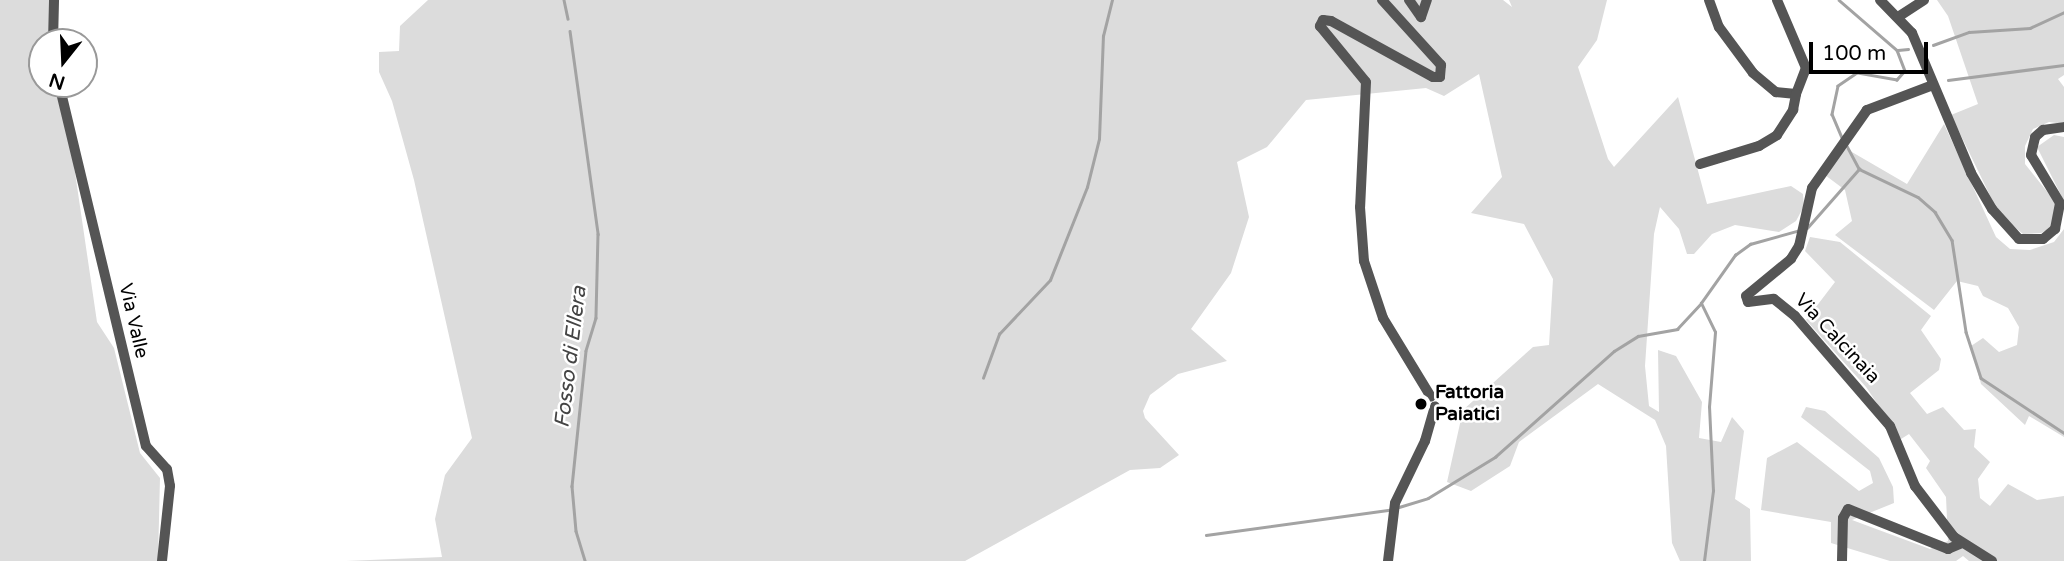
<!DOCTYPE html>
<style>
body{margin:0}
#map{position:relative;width:2064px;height:561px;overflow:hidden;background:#fff;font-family:"Varela Round",sans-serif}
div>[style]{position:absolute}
.green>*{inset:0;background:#dcdcdc}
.stream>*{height:2.5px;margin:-1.25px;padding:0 1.25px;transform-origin:1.25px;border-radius:1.25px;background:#a3a3a3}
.minor>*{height:10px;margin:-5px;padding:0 5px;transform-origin:5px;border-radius:5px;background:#555}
.dots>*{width:19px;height:19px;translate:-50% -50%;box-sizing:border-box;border:4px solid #fff;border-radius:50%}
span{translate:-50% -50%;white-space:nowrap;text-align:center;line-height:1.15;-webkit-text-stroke:5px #fff;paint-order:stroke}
.street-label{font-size:19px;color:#000}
.poi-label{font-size:19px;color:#000;font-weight:700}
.left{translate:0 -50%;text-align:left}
.water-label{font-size:21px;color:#444;font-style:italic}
.north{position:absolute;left:28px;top:28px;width:70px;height:70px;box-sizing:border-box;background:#fff;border:2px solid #999;border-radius:50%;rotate:198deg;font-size:19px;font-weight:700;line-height:28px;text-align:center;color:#000}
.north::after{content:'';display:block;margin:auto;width:24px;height:32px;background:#000;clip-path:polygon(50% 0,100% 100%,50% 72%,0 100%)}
.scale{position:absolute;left:1809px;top:42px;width:119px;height:32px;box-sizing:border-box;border:4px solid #000;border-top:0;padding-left:9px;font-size:21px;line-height:24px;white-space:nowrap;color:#000;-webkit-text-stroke:5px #fff;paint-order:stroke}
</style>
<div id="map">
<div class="green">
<div style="clip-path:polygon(0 0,51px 0,56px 42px,42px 42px,42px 84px,62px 84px,97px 322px,114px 348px,140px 453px,160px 478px,158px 561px,0 561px)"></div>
<div style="clip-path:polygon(428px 0,1503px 0,1512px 7px,1509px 0,1607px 0,1597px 40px,1578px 67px,1608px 159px,1614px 167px,1678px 97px,1707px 204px,1791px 186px,1803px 194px,1804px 206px,1796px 221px,1779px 232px,1735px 225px,1712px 234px,1694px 254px,1687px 254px,1679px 229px,1660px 207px,1654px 234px,1645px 366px,1649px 406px,1659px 412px,1658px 350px,1676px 356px,1702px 402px,1699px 438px,1721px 442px,1732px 417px,1744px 431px,1735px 499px,1750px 509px,1751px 561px,1680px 561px,1672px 543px,1666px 446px,1655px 420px,1598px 384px,1519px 442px,1510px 466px,1471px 491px,1447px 482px,1463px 410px,1533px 347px,1549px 345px,1553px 279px,1524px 224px,1471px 213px,1502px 177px,1479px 74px,1444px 96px,1426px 88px,1306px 100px,1267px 147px,1237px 162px,1249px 217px,1231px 273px,1191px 329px,1227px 361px,1178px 374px,1150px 395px,1143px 411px,1145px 418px,1179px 455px,1160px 468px,1130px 470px,965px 561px,346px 561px,442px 557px,435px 519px,445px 475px,472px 438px,414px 180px,392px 101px,379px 72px,379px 52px,399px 51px,400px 26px)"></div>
<div style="clip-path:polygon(1937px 0,2064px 0,2064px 75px,2058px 79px,2064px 87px,2064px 124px,2049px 122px,2033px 129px,2025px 146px,2025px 164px,2057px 204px,2053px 227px,2041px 233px,2023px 234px,1999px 214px,1951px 115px,1978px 104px,1948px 16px)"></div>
<div style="clip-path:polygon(1944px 124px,1996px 237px,2010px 249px,2030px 250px,2054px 242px,2064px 229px,2064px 437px,2029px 416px,2025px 425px,1981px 384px,1971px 346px,1983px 338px,1999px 352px,2017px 345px,2019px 327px,2008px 308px,1983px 296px,1978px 286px,1957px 281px,1934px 310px,1835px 235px,1852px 221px,1845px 190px,1825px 175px,1845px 148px,1907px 184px)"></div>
<div style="clip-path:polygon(2054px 135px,2064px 137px,2064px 201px,2037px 147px)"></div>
<div style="clip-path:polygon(1810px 237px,1840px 242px,1931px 316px,1921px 330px,1941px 359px,1939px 370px,1910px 393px,1927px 414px,1943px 407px,1964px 430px,1976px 429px,1974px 447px,1990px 462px,1978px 479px,1980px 498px,1990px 506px,2008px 484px,2037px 500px,2064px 496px,2064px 561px,1969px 561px,1963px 556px,1956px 561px,1890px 561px,1831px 543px,1831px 522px,1761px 510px,1767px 458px,1797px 442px,1859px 491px,1873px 483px,1870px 471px,1801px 417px,1806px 407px,1825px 411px,1879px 458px,1893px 487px,1894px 503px,1852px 520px,1930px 549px,1948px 541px,1946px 497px,1926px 468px,1930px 461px,1909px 434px,1901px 439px,1866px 387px,1806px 320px,1835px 282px,1805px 251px)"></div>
</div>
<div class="stream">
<div style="left:564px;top:0;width:19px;rotate:78deg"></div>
<div style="left:1839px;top:0;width:77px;rotate:40.8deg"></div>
<div style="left:1897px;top:50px;width:22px;rotate:69deg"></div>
<div style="left:1905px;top:71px;width:12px;rotate:132deg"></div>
<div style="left:1897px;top:80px;width:41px;rotate:-170.1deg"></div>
<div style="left:1857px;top:73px;width:23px;rotate:146deg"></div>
<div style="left:1838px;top:86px;width:29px;rotate:102deg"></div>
<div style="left:1832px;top:114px;width:25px;rotate:67deg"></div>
<div style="left:570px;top:31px;width:205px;rotate:82.1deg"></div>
<div style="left:598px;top:234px;width:84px;rotate:91.4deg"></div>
<div style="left:596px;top:318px;width:34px;rotate:107deg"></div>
<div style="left:586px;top:351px;width:136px;rotate:95.9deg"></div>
<div style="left:572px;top:486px;width:45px;rotate:84.9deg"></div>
<div style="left:576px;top:531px;width:31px;rotate:73deg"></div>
<div style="left:1933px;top:45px;width:38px;rotate:-20deg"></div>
<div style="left:1969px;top:32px;width:61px;rotate:-3.8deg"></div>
<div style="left:2030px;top:28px;width:38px;rotate:-25deg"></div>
<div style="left:1898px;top:50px;width:10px;rotate:-6deg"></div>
<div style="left:1948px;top:80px;width:117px;rotate:-7.4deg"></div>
<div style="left:1847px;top:146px;width:26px;rotate:62deg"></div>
<div style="left:1859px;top:169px;width:65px;rotate:25.4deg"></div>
<div style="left:1918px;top:197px;width:23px;rotate:41deg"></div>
<div style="left:1935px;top:212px;width:33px;rotate:59deg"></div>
<div style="left:1952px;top:240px;width:93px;rotate:81.3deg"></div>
<div style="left:1966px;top:332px;width:48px;rotate:71.9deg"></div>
<div style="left:1981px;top:378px;width:100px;rotate:33.5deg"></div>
<div style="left:1807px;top:228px;width:79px;rotate:-48.6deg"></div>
<div style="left:983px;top:378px;width:47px;rotate:-70deg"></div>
<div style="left:999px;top:334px;width:74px;rotate:-46.6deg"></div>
<div style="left:1050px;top:280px;width:100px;rotate:-68.3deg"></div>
<div style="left:1087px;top:187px;width:49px;rotate:-76deg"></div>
<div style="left:1099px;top:139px;width:103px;rotate:-87.8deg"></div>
<div style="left:1103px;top:36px;width:37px;rotate:-76deg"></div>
<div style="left:1399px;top:507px;width:30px;rotate:-17deg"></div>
<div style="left:1428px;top:498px;width:79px;rotate:-31.5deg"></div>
<div style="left:1495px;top:457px;width:159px;rotate:-41.7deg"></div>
<div style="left:1614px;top:351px;width:28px;rotate:-32deg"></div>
<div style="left:1638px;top:336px;width:40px;rotate:-10deg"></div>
<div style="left:1677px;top:329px;width:35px;rotate:-47deg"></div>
<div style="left:1206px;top:535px;width:185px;rotate:-7.8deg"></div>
<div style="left:1704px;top:561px;width:71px;rotate:-82.7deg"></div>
<div style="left:1713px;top:491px;width:84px;rotate:-92.7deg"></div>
<div style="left:1709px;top:407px;width:75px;rotate:-85.4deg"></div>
<div style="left:1715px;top:332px;width:32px;rotate:-116deg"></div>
<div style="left:1701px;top:303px;width:59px;rotate:-54.7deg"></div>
<div style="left:1735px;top:255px;width:19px;rotate:-36deg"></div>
<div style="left:1750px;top:244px;width:52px;rotate:-15.6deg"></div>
</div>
<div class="minor">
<div style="left:1382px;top:0;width:88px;rotate:47.8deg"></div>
<div style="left:1441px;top:65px;width:12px;rotate:95deg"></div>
<div style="left:1440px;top:77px;width:7px;rotate:180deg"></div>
<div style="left:1433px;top:77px;width:116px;rotate:-151.2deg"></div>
<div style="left:1331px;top:21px;width:8px;rotate:-173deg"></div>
<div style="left:1323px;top:20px;width:7px;rotate:117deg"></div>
<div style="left:1320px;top:26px;width:72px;rotate:50.6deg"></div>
<div style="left:1366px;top:82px;width:125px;rotate:92.7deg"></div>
<div style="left:1360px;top:207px;width:54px;rotate:85.8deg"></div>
<div style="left:1364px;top:261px;width:60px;rotate:71.6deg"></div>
<div style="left:1383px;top:318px;width:92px;rotate:58.7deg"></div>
<div style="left:1409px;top:0;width:21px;rotate:55deg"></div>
<div style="left:1421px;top:17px;width:18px;rotate:-71deg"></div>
<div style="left:1709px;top:0;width:29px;rotate:70deg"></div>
<div style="left:1719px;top:27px;width:57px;rotate:53.5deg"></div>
<div style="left:1753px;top:73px;width:30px;rotate:40deg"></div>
<div style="left:1776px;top:92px;width:20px;rotate:6deg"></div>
<div style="left:1796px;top:94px;width:28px;rotate:-69deg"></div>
<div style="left:1806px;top:68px;width:74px;rotate:-113.1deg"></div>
<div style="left:1880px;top:0;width:46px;rotate:45.9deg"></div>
<div style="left:1912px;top:33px;width:152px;rotate:67.1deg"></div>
<div style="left:1971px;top:173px;width:42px;rotate:59.7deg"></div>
<div style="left:1992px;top:209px;width:40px;rotate:48deg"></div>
<div style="left:2019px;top:239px;width:24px"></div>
<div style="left:2043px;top:239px;width:16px;rotate:-40deg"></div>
<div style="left:2055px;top:229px;width:26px;rotate:-79deg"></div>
<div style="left:2060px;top:203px;width:56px;rotate:-121.1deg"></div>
<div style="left:2031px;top:155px;width:18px;rotate:-77deg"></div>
<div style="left:2035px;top:137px;width:11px;rotate:-41deg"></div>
<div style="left:2043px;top:130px;width:21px;rotate:-8deg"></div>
<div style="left:1898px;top:17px;width:31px;rotate:-33deg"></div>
<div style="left:53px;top:42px;width:42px;rotate:-88.6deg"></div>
<div style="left:59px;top:84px;width:372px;rotate:76.5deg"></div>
<div style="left:146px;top:446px;width:31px;rotate:48deg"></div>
<div style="left:167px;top:469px;width:17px;rotate:80deg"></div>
<div style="left:170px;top:486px;width:75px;rotate:96.1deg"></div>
<div style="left:1933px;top:85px;width:71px;rotate:159.3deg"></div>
<div style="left:1867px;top:110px;width:95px;rotate:125.2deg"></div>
<div style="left:1812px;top:188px;width:59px;rotate:102.6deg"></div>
<div style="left:1799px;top:246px;width:15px;rotate:122deg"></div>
<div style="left:1791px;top:259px;width:58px;rotate:140.6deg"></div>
<div style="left:1746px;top:296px;width:6px;rotate:72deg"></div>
<div style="left:1748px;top:302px;width:26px;rotate:-7deg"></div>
<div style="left:1774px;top:299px;width:27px;rotate:39deg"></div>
<div style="left:1795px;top:316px;width:145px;rotate:49.2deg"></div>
<div style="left:1890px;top:426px;width:65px;rotate:67.4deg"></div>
<div style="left:1915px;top:486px;width:64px;rotate:52.6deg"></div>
<div style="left:1954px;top:537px;width:45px;rotate:32.3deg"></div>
<div style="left:1700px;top:164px;width:62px;rotate:-17deg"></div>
<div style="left:1759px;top:146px;width:21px;rotate:-31deg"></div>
<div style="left:1777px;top:135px;width:30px;rotate:-57deg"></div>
<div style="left:1793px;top:110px;width:16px;rotate:-79deg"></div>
<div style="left:1388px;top:561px;width:58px;rotate:-83.1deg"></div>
<div style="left:1395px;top:503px;width:69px;rotate:-64.2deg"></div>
<div style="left:1425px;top:441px;width:36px;rotate:-74deg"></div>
<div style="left:1842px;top:561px;width:43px;rotate:-88.7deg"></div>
<div style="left:1843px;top:518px;width:10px;rotate:-61deg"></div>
<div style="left:1848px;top:509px;width:108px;rotate:21.8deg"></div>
<div style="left:1948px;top:549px;width:13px;rotate:-23deg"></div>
</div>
<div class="dots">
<div style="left:1421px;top:404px;background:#000"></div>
</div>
<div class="street-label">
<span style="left:133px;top:321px;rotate:77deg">Via Valle</span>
<span style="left:1837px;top:339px;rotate:47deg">Via Calcinaia</span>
</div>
<div class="poi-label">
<span class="left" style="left:1435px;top:404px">Fattoria<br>Paiatici</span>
</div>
<div class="water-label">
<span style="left:571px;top:357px;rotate:-83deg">Fosso di Ellera</span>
</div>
<div class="north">N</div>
<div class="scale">100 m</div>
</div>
